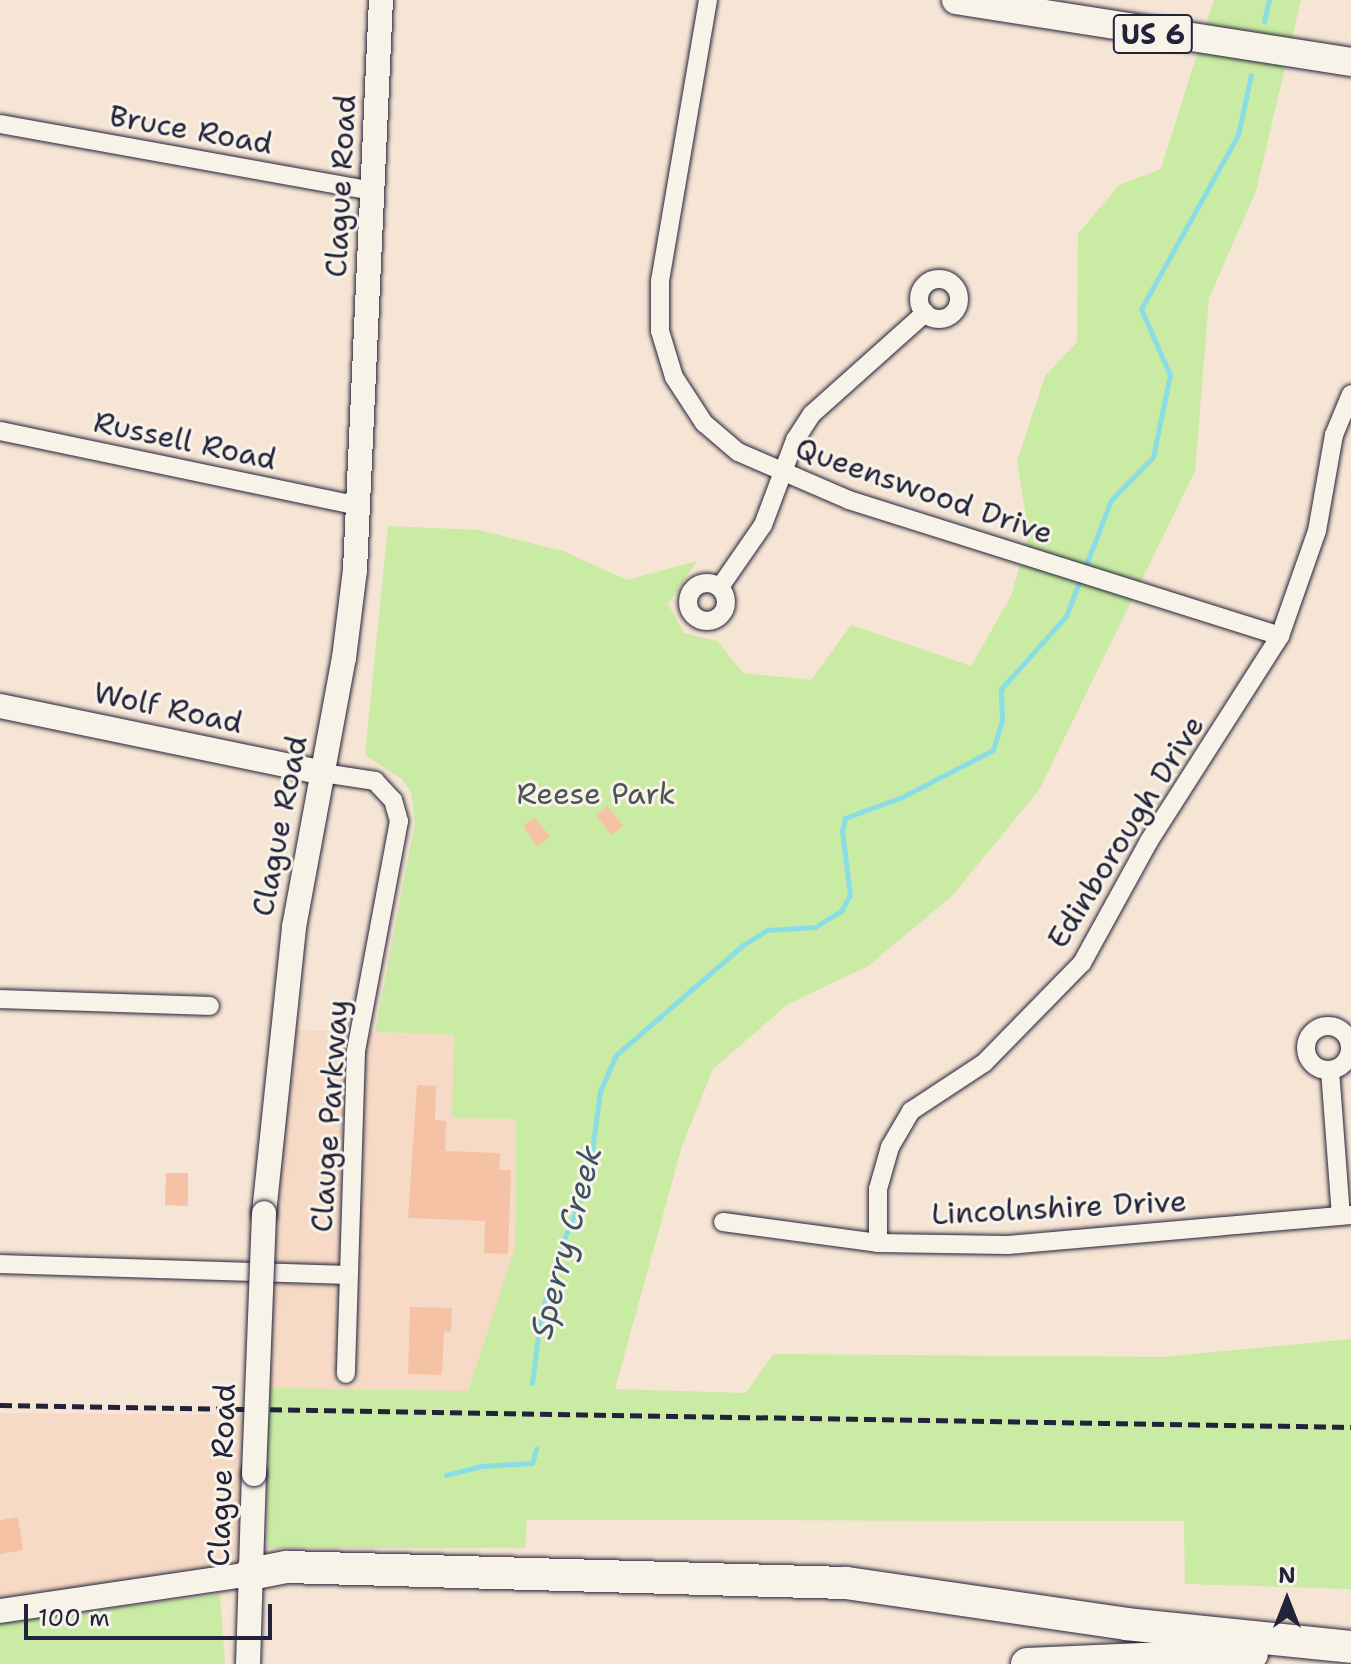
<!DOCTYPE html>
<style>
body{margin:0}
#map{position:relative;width:1351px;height:1664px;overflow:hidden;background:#f6e4d4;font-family:"Shantell Sans",sans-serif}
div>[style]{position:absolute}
.built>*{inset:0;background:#f6dac6}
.green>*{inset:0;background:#caeba3}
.stream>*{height:5px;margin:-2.5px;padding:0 2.5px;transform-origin:2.5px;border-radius:2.5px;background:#8bdde5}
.building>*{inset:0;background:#f5c2a6}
.roads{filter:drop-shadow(0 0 2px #22223b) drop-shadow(0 0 2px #22223b)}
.street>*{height:18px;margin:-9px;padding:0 9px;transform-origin:9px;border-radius:9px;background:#f7f3e8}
.street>.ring{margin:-9px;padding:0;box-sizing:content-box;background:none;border:18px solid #f7f3e8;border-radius:50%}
.secondary>*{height:24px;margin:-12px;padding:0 12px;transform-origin:12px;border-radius:12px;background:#f7f3e8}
.primary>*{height:28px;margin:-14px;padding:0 14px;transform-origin:14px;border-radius:14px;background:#f7f3e8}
.highway>*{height:32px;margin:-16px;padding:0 16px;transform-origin:16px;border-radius:16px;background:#f7f3e8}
.rail>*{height:5px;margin-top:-2.5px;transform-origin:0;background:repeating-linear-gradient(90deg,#22223b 0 12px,transparent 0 18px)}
.bridges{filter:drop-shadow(0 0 2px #22223b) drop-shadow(0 0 2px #22223b)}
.secondary-bridge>*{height:24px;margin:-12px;padding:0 12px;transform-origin:12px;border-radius:12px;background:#f7f3e8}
span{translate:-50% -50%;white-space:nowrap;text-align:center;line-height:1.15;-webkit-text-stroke:6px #f7f3e8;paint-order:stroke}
.shield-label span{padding:2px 6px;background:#f7f3e8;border:2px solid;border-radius:6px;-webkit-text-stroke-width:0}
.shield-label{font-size:28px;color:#22223b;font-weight:700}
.street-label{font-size:30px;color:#22223b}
.park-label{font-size:30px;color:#4c5455}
.water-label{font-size:32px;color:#3c5166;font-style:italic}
.north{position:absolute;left:1247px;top:1560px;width:80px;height:80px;-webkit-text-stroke:6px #f7f3e8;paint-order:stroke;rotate:0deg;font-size:22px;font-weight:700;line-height:32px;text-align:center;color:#22223b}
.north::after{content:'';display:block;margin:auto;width:28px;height:36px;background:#22223b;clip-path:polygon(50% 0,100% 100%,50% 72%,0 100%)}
.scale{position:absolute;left:24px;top:1604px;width:248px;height:36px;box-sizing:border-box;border:4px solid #22223b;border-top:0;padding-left:10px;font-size:24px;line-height:28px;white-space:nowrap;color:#22223b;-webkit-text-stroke:6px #f7f3e8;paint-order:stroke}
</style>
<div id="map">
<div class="built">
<div style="clip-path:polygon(290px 1030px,454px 1035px,453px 1118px,516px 1119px,515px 1248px,468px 1392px,266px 1388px)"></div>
<div style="clip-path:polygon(0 1413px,249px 1415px,245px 1570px,0 1613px)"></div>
</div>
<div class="green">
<div style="clip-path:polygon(1214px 0,1301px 0,1256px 191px,1209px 298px,1195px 471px,1039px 790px,952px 896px,868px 966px,788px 1004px,713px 1069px,682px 1146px,615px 1389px,746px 1393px,773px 1354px,1164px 1357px,1351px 1339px,1351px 1589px,1185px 1584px,1184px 1521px,527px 1520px,525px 1548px,268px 1548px,266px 1388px,468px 1391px,515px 1248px,516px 1119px,452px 1118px,454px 1035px,375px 1032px,415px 822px,411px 793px,402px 779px,365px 755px,388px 526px,478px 530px,563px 551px,627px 580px,697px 561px,668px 604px,684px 633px,717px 641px,743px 673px,811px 680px,851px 625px,971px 666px,1011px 596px,1029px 534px,1017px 461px,1045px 376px,1077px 342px,1078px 234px,1119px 185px,1161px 169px)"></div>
<div style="clip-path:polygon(220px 1594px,225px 1664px,0 1664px,0 1623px)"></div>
</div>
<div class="stream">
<div style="left:1264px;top:21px;width:22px;rotate:-77deg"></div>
<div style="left:1084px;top:570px;width:75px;rotate:-68.9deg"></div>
<div style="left:1111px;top:500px;width:60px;rotate:-45.7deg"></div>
<div style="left:1153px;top:457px;width:84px;rotate:-78.3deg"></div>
<div style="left:1170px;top:375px;width:72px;rotate:-113.7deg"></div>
<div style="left:1141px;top:309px;width:199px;rotate:-60.9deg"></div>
<div style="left:1238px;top:135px;width:61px;rotate:-77.8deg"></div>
<div style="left:532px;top:1383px;width:64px;rotate:-82.8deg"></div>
<div style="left:540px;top:1320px;width:63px;rotate:-75.3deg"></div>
<div style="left:556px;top:1259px;width:84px;rotate:-67.7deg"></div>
<div style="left:588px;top:1181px;width:91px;rotate:-82.4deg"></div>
<div style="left:600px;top:1091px;width:39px;rotate:-66deg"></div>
<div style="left:616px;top:1055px;width:168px;rotate:-40.9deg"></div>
<div style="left:743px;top:945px;width:28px;rotate:-32deg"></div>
<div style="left:767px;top:930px;width:48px;rotate:-3.6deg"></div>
<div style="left:815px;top:927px;width:31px;rotate:-32deg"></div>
<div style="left:841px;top:911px;width:18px;rotate:-61deg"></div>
<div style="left:850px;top:895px;width:64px;rotate:-97.1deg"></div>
<div style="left:842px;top:831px;width:13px;rotate:-77deg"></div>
<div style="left:845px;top:818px;width:61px;rotate:-20.2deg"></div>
<div style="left:902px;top:797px;width:102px;rotate:-27.3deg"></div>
<div style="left:993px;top:750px;width:30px;rotate:-73deg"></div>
<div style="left:1002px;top:721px;width:32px;rotate:-92deg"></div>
<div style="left:1001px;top:689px;width:98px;rotate:-48.3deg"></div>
<div style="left:1066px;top:616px;width:40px;rotate:-69deg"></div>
<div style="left:446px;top:1475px;width:36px;rotate:-14deg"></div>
<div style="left:481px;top:1466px;width:51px;rotate:-3.4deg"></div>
<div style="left:532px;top:1463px;width:15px;rotate:-74deg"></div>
</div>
<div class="building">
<div style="clip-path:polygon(607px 806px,623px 826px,611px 835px,596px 815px)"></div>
<div style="clip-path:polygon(535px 817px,550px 837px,537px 846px,523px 826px)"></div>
<div style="clip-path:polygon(417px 1085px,436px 1086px,435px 1120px,446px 1121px,445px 1151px,500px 1153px,499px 1170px,511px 1170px,508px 1254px,484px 1253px,485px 1221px,408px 1218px)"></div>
<div style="clip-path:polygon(166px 1173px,188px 1173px,188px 1206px,165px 1205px)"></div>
<div style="clip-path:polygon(410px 1307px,452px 1308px,451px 1332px,444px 1331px,442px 1375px,408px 1374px)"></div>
<div style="clip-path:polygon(18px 1517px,23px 1550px,0 1554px,0 1520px)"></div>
</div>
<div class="roads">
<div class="street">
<div style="left:708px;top:0;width:286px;rotate:99.7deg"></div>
<div style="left:660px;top:282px;width:49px;rotate:90deg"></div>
<div style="left:660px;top:331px;width:48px;rotate:73.1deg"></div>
<div style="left:674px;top:377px;width:55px;rotate:56.9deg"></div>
<div style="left:704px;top:423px;width:45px;rotate:40.5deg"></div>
<div style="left:738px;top:452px;width:121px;rotate:23.4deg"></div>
<div style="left:849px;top:500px;width:452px;rotate:17.5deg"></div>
<div style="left:0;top:124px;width:379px;rotate:10.2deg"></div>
<div class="ring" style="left:919px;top:279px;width:22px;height:22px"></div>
<div style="left:0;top:431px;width:367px;rotate:11.8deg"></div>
<div class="ring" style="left:688px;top:583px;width:20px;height:20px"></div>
<div style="left:720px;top:587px;width:75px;rotate:-55.3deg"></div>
<div style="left:763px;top:525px;width:91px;rotate:-69.4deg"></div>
<div style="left:795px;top:440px;width:31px;rotate:-57deg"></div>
<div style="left:812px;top:414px;width:152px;rotate:-41.8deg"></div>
<div style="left:323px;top:773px;width:53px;rotate:8.7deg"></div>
<div style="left:375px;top:781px;width:26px;rotate:47deg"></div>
<div style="left:393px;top:800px;width:22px;rotate:74deg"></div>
<div style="left:399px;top:821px;width:234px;rotate:100.6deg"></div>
<div style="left:356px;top:1051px;width:323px;rotate:91.8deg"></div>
<div style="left:0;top:999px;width:210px;rotate:1.9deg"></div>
<div class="ring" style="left:1306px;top:1026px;width:26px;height:26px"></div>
<div style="left:1330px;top:1070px;width:146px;rotate:85.7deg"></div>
<div style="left:723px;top:1222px;width:156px;rotate:7.7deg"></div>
<div style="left:878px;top:1243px;width:130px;rotate:0.9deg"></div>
<div style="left:1008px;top:1245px;width:344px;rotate:-5deg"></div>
<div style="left:878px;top:1243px;width:54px;rotate:-90deg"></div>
<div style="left:878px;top:1189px;width:44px;rotate:-74.1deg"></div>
<div style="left:890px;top:1147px;width:42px;rotate:-59.7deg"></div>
<div style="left:911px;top:1111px;width:87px;rotate:-33.3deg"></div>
<div style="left:984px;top:1063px;width:140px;rotate:-45.6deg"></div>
<div style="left:1082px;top:963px;width:139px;rotate:-61.2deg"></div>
<div style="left:1149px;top:841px;width:243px;rotate:-57.4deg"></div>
<div style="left:1280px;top:636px;width:111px;rotate:-70.6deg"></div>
<div style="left:1317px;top:531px;width:97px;rotate:-80deg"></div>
<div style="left:1334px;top:435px;width:44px;rotate:-67.5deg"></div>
<div style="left:0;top:1264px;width:348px;rotate:1.8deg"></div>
</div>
<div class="secondary">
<div style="left:0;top:706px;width:330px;rotate:11.7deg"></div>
<div style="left:264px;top:1213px;width:288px;rotate:-84deg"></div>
<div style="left:294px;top:927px;width:274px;rotate:-79.5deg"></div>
<div style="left:344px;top:658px;width:89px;rotate:-82.9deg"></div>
<div style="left:355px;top:570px;width:571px;rotate:-87.39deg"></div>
<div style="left:0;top:1611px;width:253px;rotate:-8.4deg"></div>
<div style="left:248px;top:1664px;width:190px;rotate:-88.2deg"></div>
</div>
<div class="primary">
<div style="left:956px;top:0;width:400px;rotate:8.9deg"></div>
</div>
<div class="highway">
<div style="left:250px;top:1574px;width:38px;rotate:-11deg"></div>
<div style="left:287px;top:1567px;width:559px;rotate:1.64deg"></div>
<div style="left:846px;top:1583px;width:283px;rotate:8.3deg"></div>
<div style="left:1126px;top:1624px;width:226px;rotate:5.8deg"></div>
<div style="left:1027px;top:1664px;width:225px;rotate:-2.5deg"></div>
</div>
</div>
<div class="rail">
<div style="left:0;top:1405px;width:1351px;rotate:0.93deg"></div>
</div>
<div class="bridges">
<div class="secondary-bridge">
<div style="left:254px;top:1474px;width:261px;rotate:-87.8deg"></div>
</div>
</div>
<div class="shield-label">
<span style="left:1153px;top:34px">US 6</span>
</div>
<div class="street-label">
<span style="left:191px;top:130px;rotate:10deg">Bruce Road</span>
<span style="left:341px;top:186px;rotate:-87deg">Clague Road</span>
<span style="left:185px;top:441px;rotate:12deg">Russell Road</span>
<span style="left:924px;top:491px;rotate:19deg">Queenswood Drive</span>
<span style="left:168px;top:708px;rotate:12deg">Wolf Road</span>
<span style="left:280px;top:826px;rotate:-79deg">Clague Road</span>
<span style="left:1126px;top:832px;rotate:-58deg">Edinborough Drive</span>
<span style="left:330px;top:1116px;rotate:-86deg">Clauge Parkway</span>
<span style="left:1059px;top:1208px;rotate:-3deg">Lincolnshire Drive</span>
<span style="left:222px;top:1475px;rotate:-88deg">Clague Road</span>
</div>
<div class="park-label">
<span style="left:596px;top:794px">Reese Park</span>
</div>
<div class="water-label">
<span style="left:566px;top:1242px;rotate:-75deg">Sperry Creek</span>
</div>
<div class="north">N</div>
<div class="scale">100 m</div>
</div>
